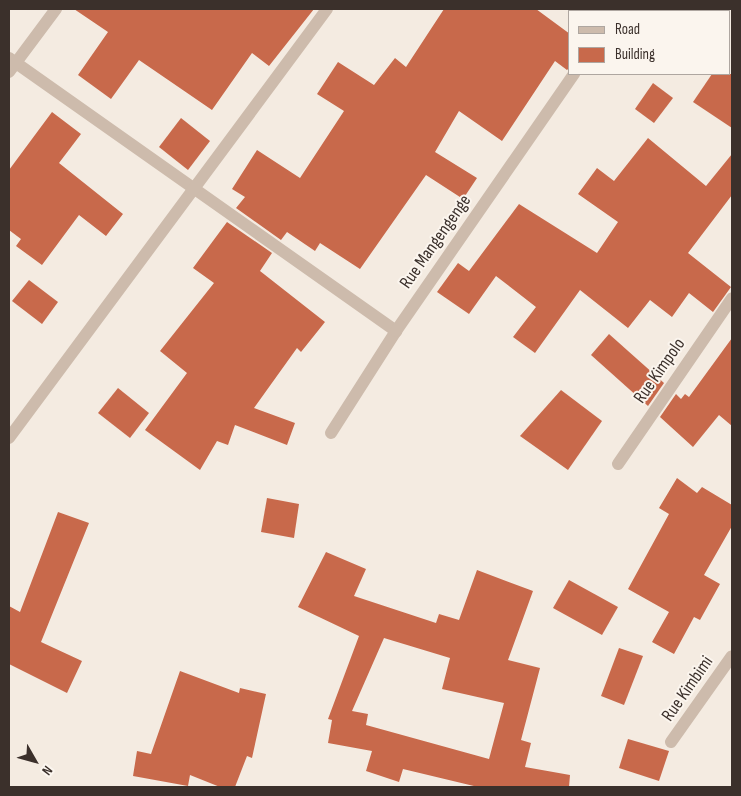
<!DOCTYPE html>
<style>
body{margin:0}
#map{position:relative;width:741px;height:796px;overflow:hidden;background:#f4ebe1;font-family:"Sofia Sans Condensed",sans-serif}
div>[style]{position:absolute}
.building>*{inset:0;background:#c8694b}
.minor>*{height:12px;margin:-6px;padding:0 6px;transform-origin:6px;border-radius:6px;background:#cdbbac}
span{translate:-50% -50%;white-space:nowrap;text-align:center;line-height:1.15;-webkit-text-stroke:4px #fbf5ee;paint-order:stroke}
.street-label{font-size:18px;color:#3b302b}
.frame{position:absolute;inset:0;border:10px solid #3b302b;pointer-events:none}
.legend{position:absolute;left:568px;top:10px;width:162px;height:65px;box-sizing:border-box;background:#fbf5ee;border:1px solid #aea6a0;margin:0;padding:6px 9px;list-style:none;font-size:15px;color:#3b302b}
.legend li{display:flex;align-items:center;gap:10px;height:25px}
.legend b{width:25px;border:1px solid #aea6a0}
.north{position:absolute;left:10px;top:736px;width:50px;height:50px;-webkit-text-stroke:4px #fbf5ee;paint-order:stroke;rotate:128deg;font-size:14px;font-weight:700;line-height:20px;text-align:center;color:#3b302b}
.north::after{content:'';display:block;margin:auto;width:18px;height:22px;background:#3b302b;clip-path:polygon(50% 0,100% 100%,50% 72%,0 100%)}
</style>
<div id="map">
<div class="building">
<div style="clip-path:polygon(74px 9px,314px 9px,269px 66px,252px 53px,212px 110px,139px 60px,111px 99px,78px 75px,108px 32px)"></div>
<div style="clip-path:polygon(444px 9px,536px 9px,570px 34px,570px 67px,567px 70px,555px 61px,502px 141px,459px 111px,435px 152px,477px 178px,463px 199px,426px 175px,360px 269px,320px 243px,315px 251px,287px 232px,281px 240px,236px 208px,245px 197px,232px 189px,257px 150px,300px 178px,344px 111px,317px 94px,338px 62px,374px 85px,395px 58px,406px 67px)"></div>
<div style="clip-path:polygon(712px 74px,732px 74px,732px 128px,693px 102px)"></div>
<div style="clip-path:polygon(653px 83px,673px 98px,654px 123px,635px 109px)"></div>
<div style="clip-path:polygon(52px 112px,81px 134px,59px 163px,123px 214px,106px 236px,79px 215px,42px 265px,16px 246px,21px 239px,9px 230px,9px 170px)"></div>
<div style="clip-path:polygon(181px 118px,210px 141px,188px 170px,159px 147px)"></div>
<div style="clip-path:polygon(648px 138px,706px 186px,732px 154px,732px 195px,688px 253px,731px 287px,713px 312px,689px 293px,672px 317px,650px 300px,628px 328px,580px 290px,535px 353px,513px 337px,536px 307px,496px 276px,469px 314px,437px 292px,458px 263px,469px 271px,519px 204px,597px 253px,618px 222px,578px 194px,597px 168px,614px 181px)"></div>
<div style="clip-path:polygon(227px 222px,272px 253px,260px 271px,325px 322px,301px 352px,297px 348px,254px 408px,295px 423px,287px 445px,235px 425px,228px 445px,217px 441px,200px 470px,145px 430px,187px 373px,160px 351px,214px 283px,193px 268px)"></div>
<div style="clip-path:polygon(29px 280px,58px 302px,42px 324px,12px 301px)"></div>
<div style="clip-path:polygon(609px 334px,664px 383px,648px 406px,591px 355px)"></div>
<div style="clip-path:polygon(732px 338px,732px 426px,719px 415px,693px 447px,660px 417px,676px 394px,681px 399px,685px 394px,689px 397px)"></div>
<div style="clip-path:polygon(118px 388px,149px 413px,130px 438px,98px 413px)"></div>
<div style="clip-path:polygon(561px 390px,602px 421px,568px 470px,520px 436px)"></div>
<div style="clip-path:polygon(677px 478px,697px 493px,702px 487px,732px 505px,732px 526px,704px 575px,720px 584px,700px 620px,694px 617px,674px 654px,652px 642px,669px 612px,628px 589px,669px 514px,659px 508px)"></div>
<div style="clip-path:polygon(267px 498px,299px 504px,294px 538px,261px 532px)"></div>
<div style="clip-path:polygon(58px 512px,89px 523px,41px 642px,82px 661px,67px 693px,9px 664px,9px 606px,20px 612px)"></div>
<div style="clip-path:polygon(evenodd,326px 552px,366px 569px,354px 596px,436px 623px,439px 614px,459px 620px,477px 570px,533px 591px,508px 660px,540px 668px,521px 740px,531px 743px,525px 767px,570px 775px,569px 787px,478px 787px,403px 769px,399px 782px,366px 771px,372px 751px,328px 743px,332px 720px,328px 719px,359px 636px,298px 607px,326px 552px,384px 638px,450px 658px,442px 689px,504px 703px,489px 759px,366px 725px,368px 714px,352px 711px,384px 638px)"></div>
<div style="clip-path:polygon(569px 580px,618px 607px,602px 635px,553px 608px)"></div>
<div style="clip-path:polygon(619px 648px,643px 656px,624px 705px,601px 696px)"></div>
<div style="clip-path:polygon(180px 671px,239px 693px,240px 688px,266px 694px,252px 758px,247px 756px,235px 787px,220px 787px,190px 775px,188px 786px,133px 776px,137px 751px,151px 754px)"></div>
<div style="clip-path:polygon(628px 739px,669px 751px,659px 781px,619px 768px)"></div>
</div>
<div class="minor">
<div style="left:580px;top:9px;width:4px;rotate:34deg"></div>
<div style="left:618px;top:11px;width:2px;rotate:-63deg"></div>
<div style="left:9px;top:58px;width:474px;rotate:35.2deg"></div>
<div style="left:9px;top:72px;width:79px;rotate:-53.3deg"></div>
<div style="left:331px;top:433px;width:121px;rotate:-57.5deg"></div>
<div style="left:396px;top:331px;width:313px;rotate:-55.3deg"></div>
<div style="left:9px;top:438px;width:534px;rotate:-53.45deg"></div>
<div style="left:618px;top:464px;width:201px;rotate:-55.5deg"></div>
<div style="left:671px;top:742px;width:105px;rotate:-54.7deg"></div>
</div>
<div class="street-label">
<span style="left:436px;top:242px;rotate:-55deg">Rue Mangengenge</span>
<span style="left:660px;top:371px;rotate:-55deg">Rue Kimpolo</span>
<span style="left:688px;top:689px;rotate:-55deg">Rue Kimbimi</span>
</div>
<div class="frame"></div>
<ul class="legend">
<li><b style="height:6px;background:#cdbbac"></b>Road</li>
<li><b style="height:14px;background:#c8694b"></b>Building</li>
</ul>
<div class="north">N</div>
</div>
